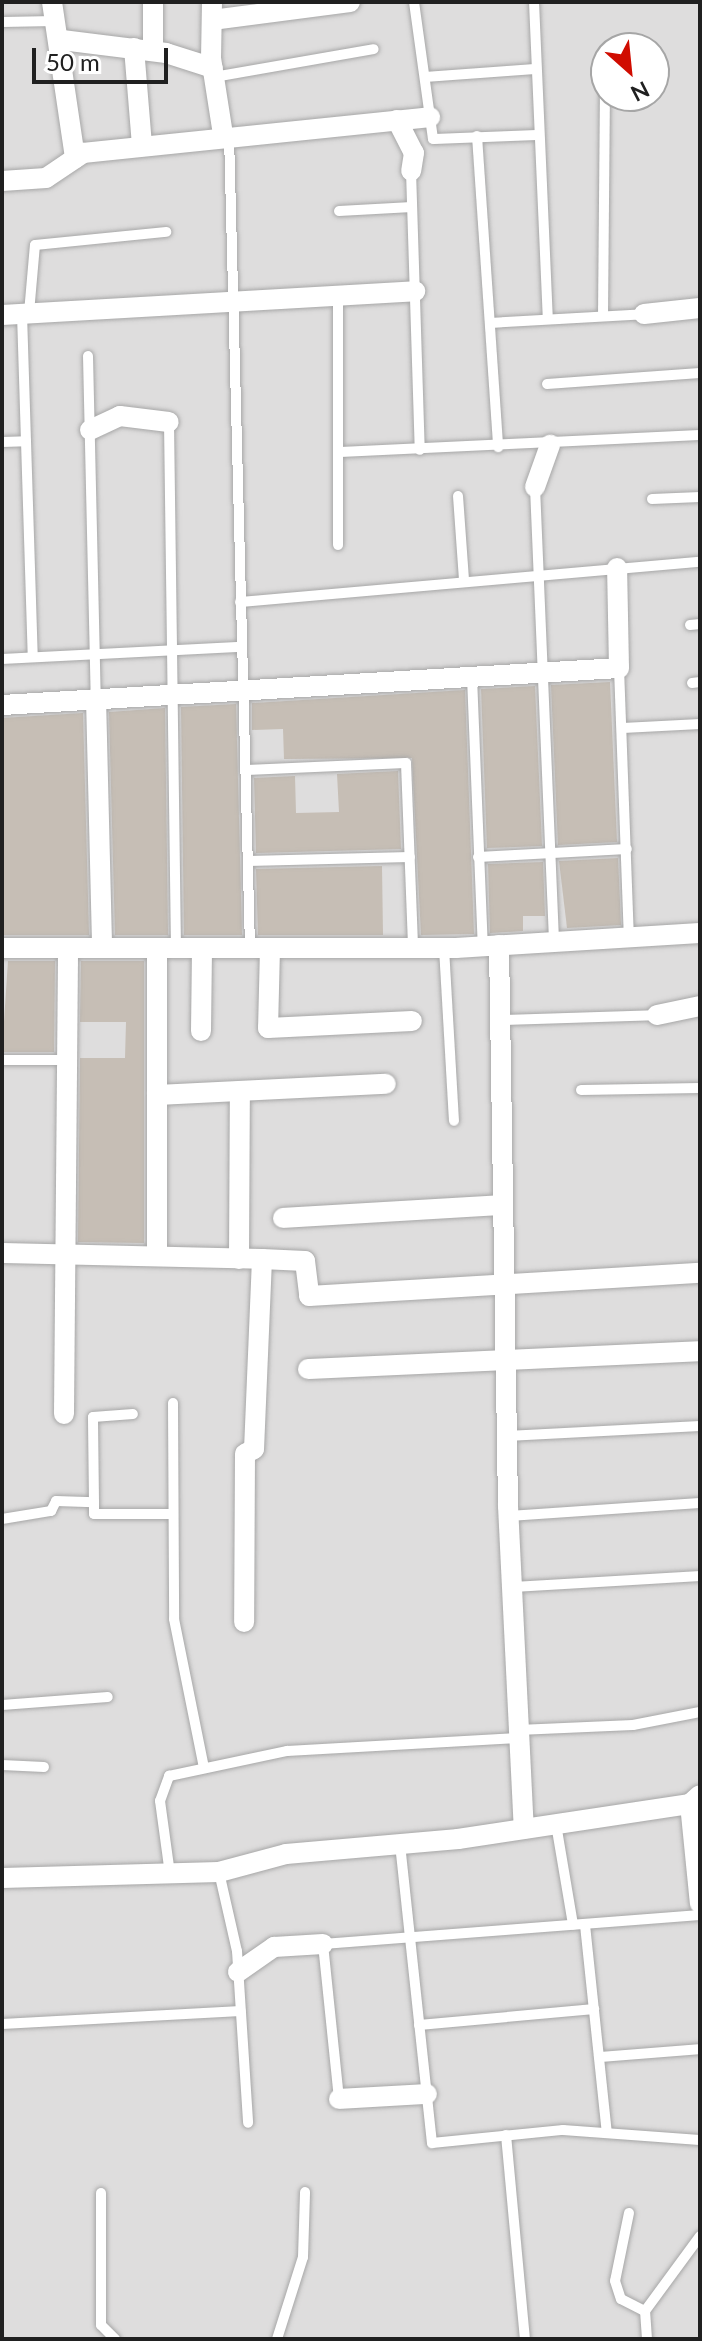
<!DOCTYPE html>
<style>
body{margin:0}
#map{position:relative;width:702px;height:2341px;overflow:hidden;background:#f1eee6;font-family:Lato,sans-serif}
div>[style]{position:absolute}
.residential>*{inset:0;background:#dedddd}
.building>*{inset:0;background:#c6beb5}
.roads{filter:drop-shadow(0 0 2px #a7a7a7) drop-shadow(0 0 2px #a7a7a7)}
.lane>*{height:10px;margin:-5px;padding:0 5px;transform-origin:5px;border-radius:5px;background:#fff}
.street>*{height:20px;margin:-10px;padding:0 10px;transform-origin:10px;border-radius:10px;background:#fff}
span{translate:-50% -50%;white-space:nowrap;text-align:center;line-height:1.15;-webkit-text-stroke:6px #fff;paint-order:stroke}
.frame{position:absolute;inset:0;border:4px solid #202020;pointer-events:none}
.north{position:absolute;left:590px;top:32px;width:80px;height:80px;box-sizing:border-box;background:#fff;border:2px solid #a6a6a6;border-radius:50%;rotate:153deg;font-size:22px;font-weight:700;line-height:32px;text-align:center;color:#202020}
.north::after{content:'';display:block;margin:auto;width:28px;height:36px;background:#d00c00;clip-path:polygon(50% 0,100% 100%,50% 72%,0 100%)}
.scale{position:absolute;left:32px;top:48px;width:136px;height:36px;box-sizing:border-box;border:4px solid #202020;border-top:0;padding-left:10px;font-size:24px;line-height:28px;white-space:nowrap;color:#202020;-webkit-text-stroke:6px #fff;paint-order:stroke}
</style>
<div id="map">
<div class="residential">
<div style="clip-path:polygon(evenodd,2px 2px,700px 2px,700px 2339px,2px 2339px,2px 2px,606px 48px,654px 48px,654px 96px,606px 96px,606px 48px)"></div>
</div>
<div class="building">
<div style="clip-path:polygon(610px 682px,617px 842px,558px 845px,551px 685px)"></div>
<div style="clip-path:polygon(535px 686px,542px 846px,487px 848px,481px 689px)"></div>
<div style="clip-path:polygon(465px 690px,474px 934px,421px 935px,412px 758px,284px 759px,283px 729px,252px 730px,252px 703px)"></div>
<div style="clip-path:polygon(236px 704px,242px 935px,184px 935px,181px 707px)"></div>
<div style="clip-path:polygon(165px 708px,168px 935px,115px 935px,109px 712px)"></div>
<div style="clip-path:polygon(83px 713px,89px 935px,2px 935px,2px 718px)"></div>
<div style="clip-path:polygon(398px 771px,401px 849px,256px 853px,254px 778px,295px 776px,296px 813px,339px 812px,337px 774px)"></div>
<div style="clip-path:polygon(618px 858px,621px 925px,567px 928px,559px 861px)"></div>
<div style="clip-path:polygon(543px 862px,545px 916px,523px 916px,523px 931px,490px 933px,488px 864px)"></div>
<div style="clip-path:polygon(382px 866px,383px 935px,258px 935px,256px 869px)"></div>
<div style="clip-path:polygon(8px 961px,55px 961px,54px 1052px,2px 1052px)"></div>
<div style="clip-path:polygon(81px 961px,144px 961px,144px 1243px,78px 1242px,80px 1058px,125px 1058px,126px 1022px,80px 1022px)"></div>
</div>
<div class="roads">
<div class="lane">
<div style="left:414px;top:2px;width:138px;rotate:82.1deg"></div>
<div style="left:433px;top:139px;width:105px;rotate:-2.2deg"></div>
<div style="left:534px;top:2px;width:317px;rotate:87.5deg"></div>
<div style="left:2px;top:22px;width:53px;rotate:-1.1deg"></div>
<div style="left:214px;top:77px;width:162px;rotate:-9.9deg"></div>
<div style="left:425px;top:77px;width:110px;rotate:-4.2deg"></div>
<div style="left:229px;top:135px;width:813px;rotate:88.52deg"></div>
<div style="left:477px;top:136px;width:312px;rotate:86.1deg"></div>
<div style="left:411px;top:171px;width:279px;rotate:88.2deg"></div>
<div style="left:339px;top:211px;width:73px;rotate:-3.1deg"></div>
<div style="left:338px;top:295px;width:250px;rotate:90deg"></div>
<div style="left:29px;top:313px;width:68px;rotate:-85deg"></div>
<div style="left:35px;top:245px;width:132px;rotate:-5.7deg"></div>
<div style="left:22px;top:314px;width:343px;rotate:88.2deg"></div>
<div style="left:603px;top:316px;width:235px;rotate:-89.5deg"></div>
<div style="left:490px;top:323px;width:154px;rotate:-3.3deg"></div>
<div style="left:88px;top:356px;width:342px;rotate:88.7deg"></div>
<div style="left:547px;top:384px;width:153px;rotate:-4.1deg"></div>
<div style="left:169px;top:422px;width:526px;rotate:89.24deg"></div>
<div style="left:2px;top:442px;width:24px;rotate:-2deg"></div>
<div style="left:340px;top:452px;width:360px;rotate:-2.7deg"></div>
<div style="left:535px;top:487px;width:455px;rotate:87.6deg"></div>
<div style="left:458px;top:496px;width:84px;rotate:85.9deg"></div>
<div style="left:652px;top:499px;width:48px;rotate:-2.4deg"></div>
<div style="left:240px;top:602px;width:462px;rotate:-5deg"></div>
<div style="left:690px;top:625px;width:10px;rotate:-6deg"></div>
<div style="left:2px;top:659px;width:240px;rotate:-2.9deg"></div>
<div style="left:619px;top:668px;width:269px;rotate:87.9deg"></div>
<div style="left:472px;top:677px;width:269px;rotate:87.7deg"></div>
<div style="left:692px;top:683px;width:8px;rotate:-7deg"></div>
<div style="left:623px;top:728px;width:77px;rotate:-3deg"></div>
<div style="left:246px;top:770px;width:160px;rotate:-2.5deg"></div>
<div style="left:406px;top:763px;width:185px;rotate:87.8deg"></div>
<div style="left:478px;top:857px;width:149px;rotate:-3.1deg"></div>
<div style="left:248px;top:861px;width:162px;rotate:-1.4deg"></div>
<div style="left:444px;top:948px;width:173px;rotate:86.7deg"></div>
<div style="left:501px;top:1020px;width:156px;rotate:-1.8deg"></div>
<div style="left:2px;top:1060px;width:66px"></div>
<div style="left:581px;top:1090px;width:119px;rotate:-1deg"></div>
<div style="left:173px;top:1403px;width:216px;rotate:89.7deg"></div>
<div style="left:174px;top:1619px;width:152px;rotate:78.6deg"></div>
<div style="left:507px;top:1436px;width:193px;rotate:-3deg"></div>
<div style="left:94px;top:1502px;width:12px;rotate:90deg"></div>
<div style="left:94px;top:1514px;width:76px"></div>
<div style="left:509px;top:1516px;width:191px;rotate:-3.9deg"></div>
<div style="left:2px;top:1519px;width:50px;rotate:-9.3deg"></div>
<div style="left:51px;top:1511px;width:11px;rotate:-63deg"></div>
<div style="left:56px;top:1501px;width:38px;rotate:2deg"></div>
<div style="left:94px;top:1502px;width:85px;rotate:-90.7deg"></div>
<div style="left:93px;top:1417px;width:40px;rotate:-4.3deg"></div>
<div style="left:514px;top:1587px;width:186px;rotate:-3.4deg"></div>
<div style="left:2px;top:1705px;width:106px;rotate:-4.3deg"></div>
<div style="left:518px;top:1730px;width:115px;rotate:-2.5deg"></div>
<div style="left:633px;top:1725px;width:68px;rotate:-11deg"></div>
<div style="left:2px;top:1765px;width:42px;rotate:2.7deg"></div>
<div style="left:556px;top:1824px;width:102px;rotate:80.4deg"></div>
<div style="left:400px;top:1844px;width:301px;rotate:83.9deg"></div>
<div style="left:432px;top:2143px;width:132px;rotate:-5.7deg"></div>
<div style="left:563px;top:2130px;width:137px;rotate:4.2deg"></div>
<div style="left:219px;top:1872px;width:81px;rotate:77.2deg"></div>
<div style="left:237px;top:1951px;width:172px;rotate:86.3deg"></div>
<div style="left:170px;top:1874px;width:74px;rotate:-97.8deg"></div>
<div style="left:160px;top:1801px;width:27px;rotate:-70deg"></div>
<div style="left:169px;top:1776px;width:121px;rotate:-12deg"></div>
<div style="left:287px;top:1751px;width:231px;rotate:-3.2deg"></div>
<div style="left:585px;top:1925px;width:209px;rotate:84deg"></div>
<div style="left:2px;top:2024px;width:239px;rotate:-3.1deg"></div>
<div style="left:419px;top:2025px;width:176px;rotate:-5.2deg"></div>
<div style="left:599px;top:2057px;width:101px;rotate:-4.5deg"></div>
<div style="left:339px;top:2099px;width:156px;rotate:-95.9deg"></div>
<div style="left:323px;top:1944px;width:378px;rotate:-4.4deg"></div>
<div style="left:506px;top:2135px;width:205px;rotate:84.7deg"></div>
<div style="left:101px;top:2193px;width:132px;rotate:90deg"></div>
<div style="left:101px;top:2325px;width:20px;rotate:45deg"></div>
<div style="left:629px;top:2213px;width:69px;rotate:101.6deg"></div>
<div style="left:615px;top:2281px;width:19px;rotate:72deg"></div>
<div style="left:621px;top:2299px;width:27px;rotate:27deg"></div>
<div style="left:277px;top:2339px;width:86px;rotate:-72.4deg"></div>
<div style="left:303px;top:2257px;width:65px;rotate:-88.2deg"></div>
<div style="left:647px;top:2339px;width:28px;rotate:-94deg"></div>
<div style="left:645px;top:2311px;width:93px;rotate:-53.7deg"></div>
</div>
<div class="street">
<div style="left:52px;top:2px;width:158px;rotate:81.6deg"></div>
<div style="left:212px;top:2px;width:56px;rotate:91deg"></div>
<div style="left:211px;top:58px;width:78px;rotate:81.1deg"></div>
<div style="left:212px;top:20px;width:139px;rotate:-7.4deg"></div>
<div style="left:62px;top:40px;width:105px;rotate:7.1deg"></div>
<div style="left:166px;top:53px;width:49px;rotate:17.7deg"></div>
<div style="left:134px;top:48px;width:97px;rotate:85.3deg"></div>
<div style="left:153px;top:51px;width:49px;rotate:-90deg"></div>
<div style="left:397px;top:120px;width:37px;rotate:63deg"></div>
<div style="left:414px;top:153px;width:18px;rotate:99deg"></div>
<div style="left:2px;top:181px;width:44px;rotate:-3.9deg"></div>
<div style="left:46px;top:178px;width:45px;rotate:-34deg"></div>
<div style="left:83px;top:153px;width:349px;rotate:-5.9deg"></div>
<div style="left:644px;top:314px;width:56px;rotate:-6.1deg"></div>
<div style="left:2px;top:315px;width:414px;rotate:-3.3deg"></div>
<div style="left:90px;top:430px;width:33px;rotate:-25deg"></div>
<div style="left:120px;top:416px;width:49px;rotate:7deg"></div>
<div style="left:535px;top:487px;width:45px;rotate:-70.3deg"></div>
<div style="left:96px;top:698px;width:250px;rotate:88.6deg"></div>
<div style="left:2px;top:705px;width:618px;rotate:-3.43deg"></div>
<div style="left:619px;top:668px;width:100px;rotate:-91.1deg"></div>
<div style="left:499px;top:945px;width:561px;rotate:89.08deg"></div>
<div style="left:508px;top:1506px;width:323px;rotate:87.2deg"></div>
<div style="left:2px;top:948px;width:454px"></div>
<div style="left:456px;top:948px;width:244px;rotate:-3.5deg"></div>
<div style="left:157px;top:948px;width:308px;rotate:90deg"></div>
<div style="left:270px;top:948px;width:80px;rotate:91.4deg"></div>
<div style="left:268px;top:1028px;width:144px;rotate:-2.8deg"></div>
<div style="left:657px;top:1015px;width:44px;rotate:-11.8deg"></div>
<div style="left:201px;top:1031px;width:83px;rotate:-89.3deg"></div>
<div style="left:157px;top:1095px;width:229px;rotate:-2.8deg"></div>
<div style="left:283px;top:1218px;width:220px;rotate:-3.4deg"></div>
<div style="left:2px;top:1253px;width:260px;rotate:1.3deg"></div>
<div style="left:262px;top:1259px;width:190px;rotate:92.4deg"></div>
<div style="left:254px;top:1449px;width:10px;rotate:151deg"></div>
<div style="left:245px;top:1454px;width:168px;rotate:90.3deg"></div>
<div style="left:239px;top:1259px;width:168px;rotate:-89.7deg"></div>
<div style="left:262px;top:1259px;width:43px;rotate:2.7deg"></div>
<div style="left:305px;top:1261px;width:35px;rotate:83deg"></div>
<div style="left:309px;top:1296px;width:392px;rotate:-3.4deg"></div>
<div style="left:308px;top:1369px;width:392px;rotate:-2.6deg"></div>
<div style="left:64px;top:1414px;width:466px;rotate:-89.5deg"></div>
<div style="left:690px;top:1804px;width:100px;rotate:84.3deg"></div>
<div style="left:2px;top:1878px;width:217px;rotate:-1.6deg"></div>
<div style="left:219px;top:1872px;width:69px;rotate:-15deg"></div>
<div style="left:286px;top:1854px;width:173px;rotate:-5deg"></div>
<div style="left:458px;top:1839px;width:235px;rotate:-8.6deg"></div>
<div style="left:690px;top:1804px;width:13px;rotate:-42deg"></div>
<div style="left:238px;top:1972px;width:44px;rotate:-34.8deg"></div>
<div style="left:274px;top:1947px;width:49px;rotate:-3.5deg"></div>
<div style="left:339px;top:2099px;width:88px;rotate:-3.3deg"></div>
</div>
</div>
<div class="frame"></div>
<div class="north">N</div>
<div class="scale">50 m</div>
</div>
